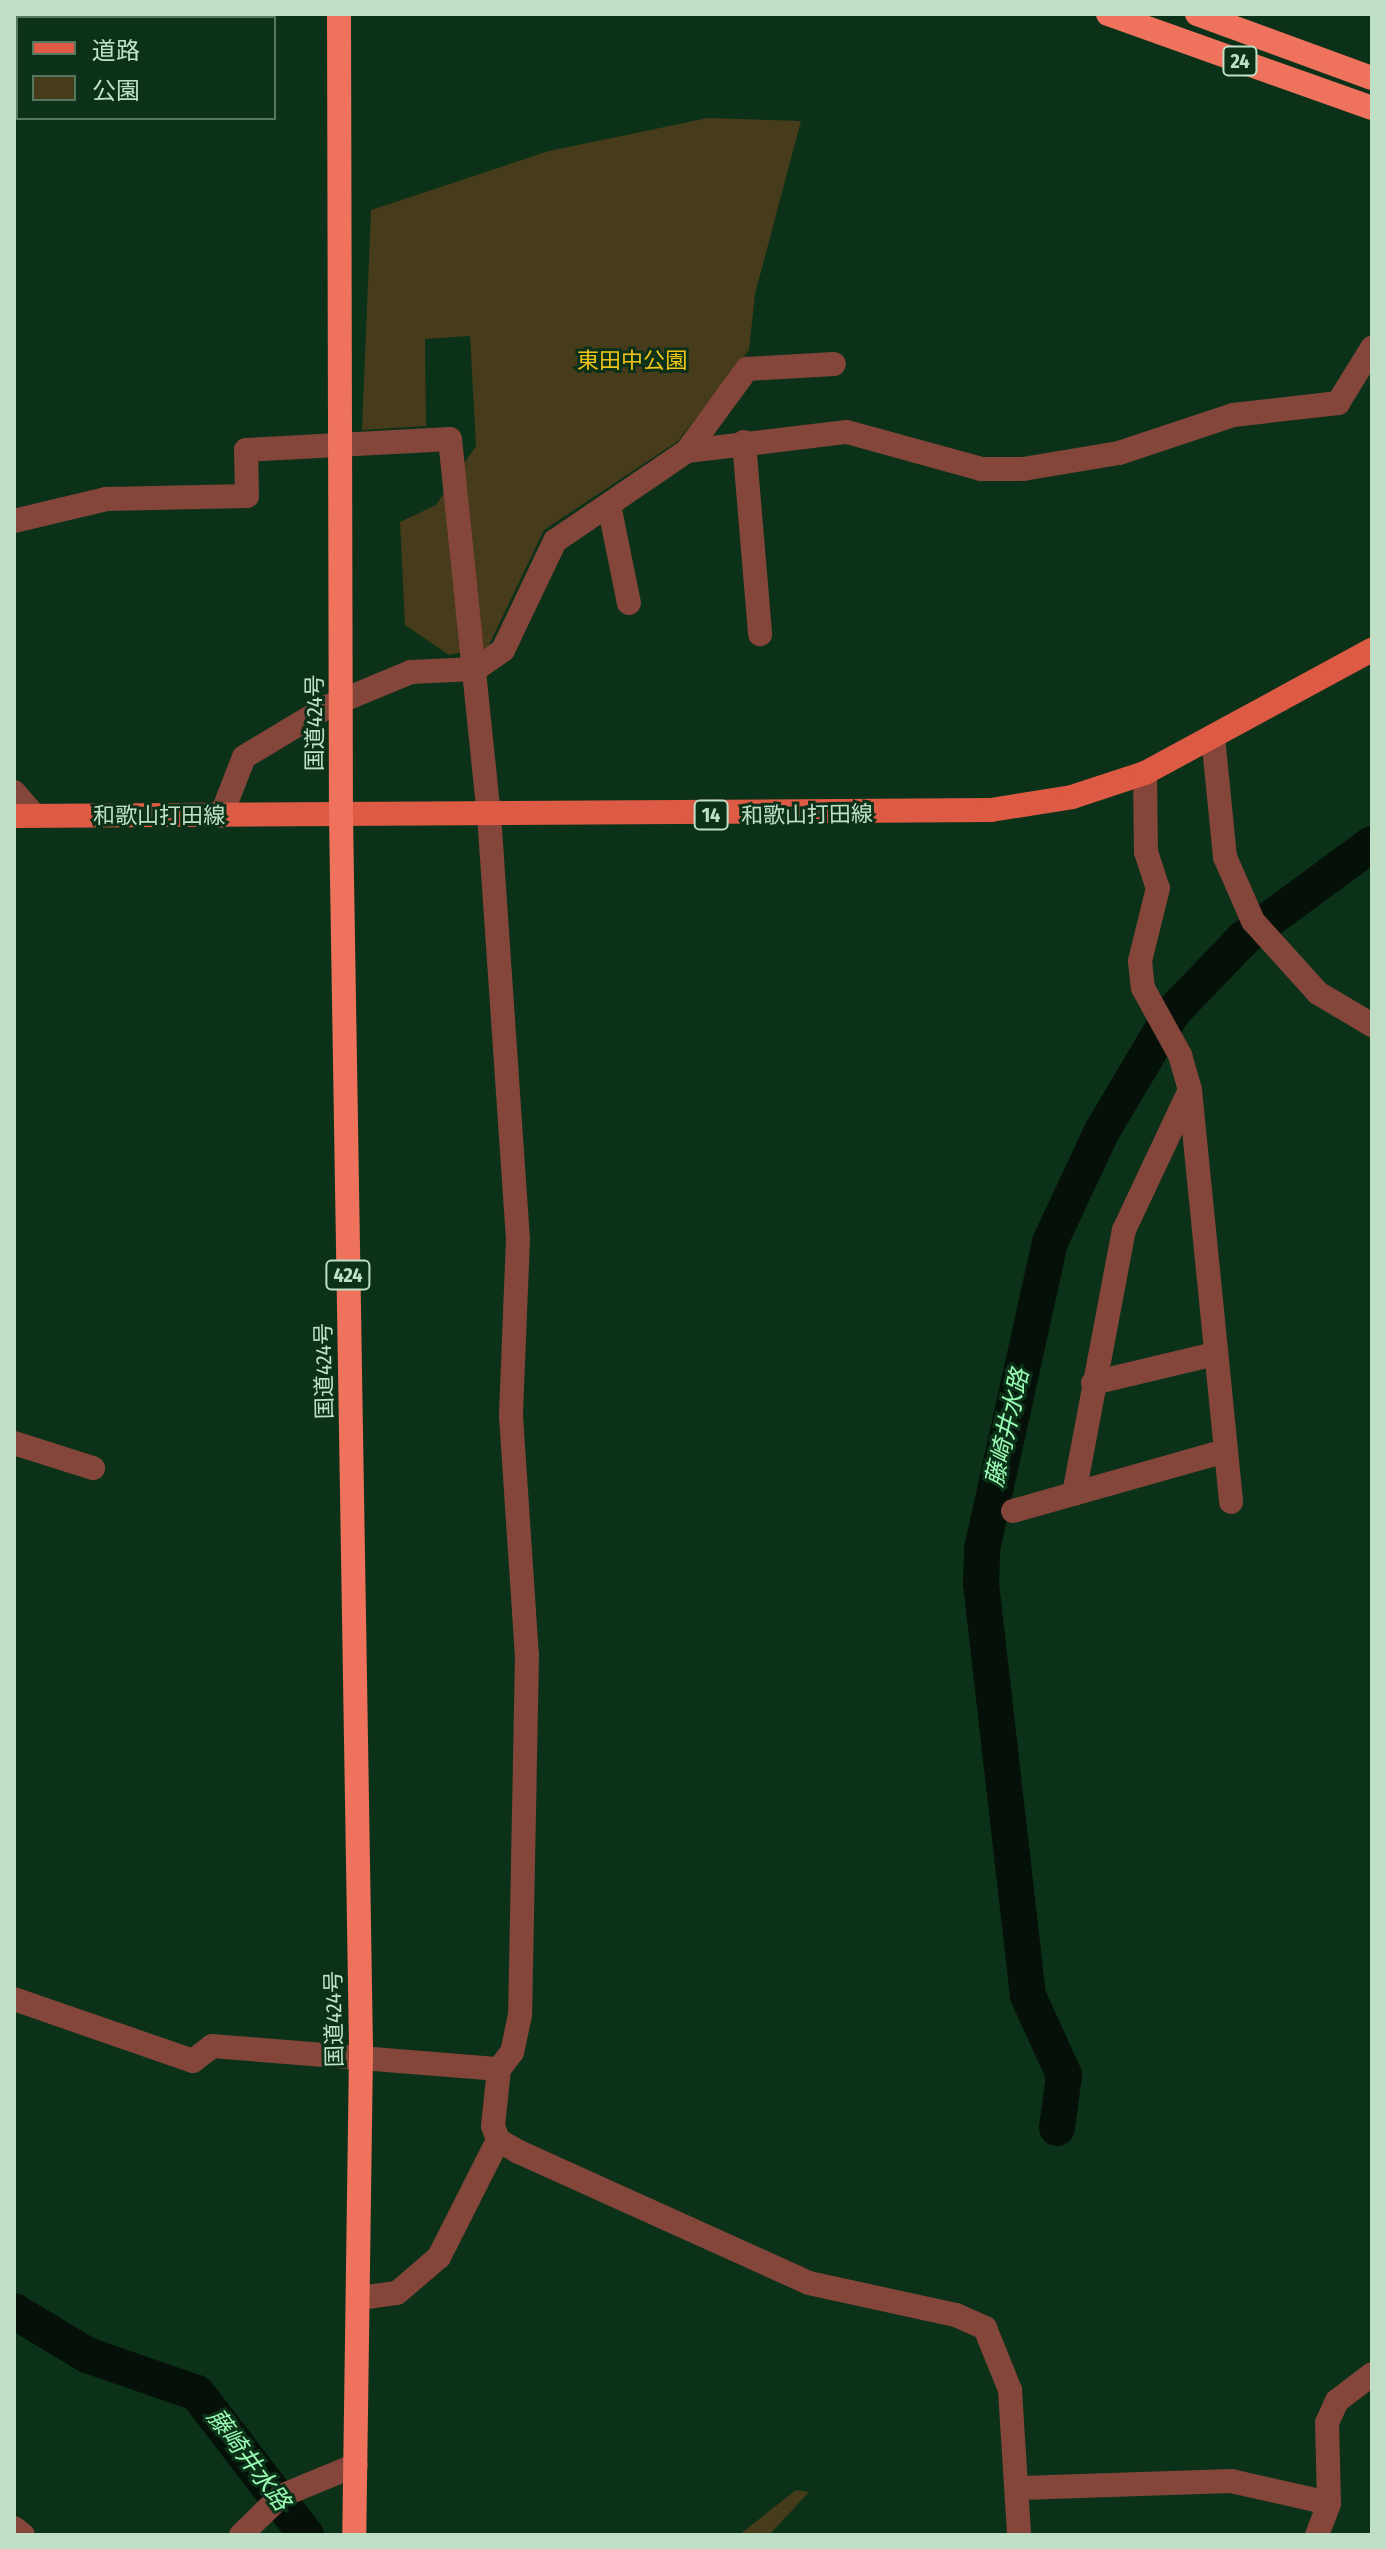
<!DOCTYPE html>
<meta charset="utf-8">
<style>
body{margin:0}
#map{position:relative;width:1386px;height:2549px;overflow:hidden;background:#0c3119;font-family:"Fira Sans Condensed","Noto Sans JP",sans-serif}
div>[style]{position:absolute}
.green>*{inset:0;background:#463b1a}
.river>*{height:36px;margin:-18px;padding:0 18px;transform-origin:18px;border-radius:18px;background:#051108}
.minor>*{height:24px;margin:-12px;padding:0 12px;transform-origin:12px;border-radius:12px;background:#84453a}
.major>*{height:24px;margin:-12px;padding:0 12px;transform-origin:12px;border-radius:12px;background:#dd5a45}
.highway>*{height:24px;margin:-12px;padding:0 12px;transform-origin:12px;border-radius:12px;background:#ee725c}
span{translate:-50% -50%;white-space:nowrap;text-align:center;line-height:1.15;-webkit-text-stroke:6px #0c3119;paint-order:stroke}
.shield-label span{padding:2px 6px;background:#0c3119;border:2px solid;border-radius:6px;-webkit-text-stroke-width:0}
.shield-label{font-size:20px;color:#bfe0c6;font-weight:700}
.park-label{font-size:22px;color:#f2c416}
.street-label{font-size:22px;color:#bfe0c6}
.water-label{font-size:24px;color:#9bfcb4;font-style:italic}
.frame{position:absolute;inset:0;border:16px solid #bfe0c6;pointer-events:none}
.legend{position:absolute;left:16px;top:16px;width:260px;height:104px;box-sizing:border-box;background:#0c3119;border:2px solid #54775e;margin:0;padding:10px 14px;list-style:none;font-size:24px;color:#bfe0c6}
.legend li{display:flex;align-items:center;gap:16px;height:40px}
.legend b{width:40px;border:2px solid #54775e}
</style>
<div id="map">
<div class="green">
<div style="clip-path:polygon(708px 118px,801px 121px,755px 294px,749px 350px,678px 441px,544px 530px,488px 647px,449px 655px,405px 625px,400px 522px,436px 505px,476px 446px,470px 336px,425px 339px,426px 426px,362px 430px,371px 210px,549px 151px)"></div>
<div style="clip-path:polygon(796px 2490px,809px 2492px,769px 2535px,739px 2535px)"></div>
</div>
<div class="river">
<div style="left:1057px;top:2128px;width:53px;rotate:-82.5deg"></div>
<div style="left:1064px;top:2075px;width:87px;rotate:-114.5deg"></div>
<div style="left:1028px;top:1996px;width:415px;rotate:-96.5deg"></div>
<div style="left:981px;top:1584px;width:35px;rotate:-88deg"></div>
<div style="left:982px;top:1549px;width:314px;rotate:-77.5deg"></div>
<div style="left:1050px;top:1242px;width:123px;rotate:-64.9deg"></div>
<div style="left:1102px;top:1131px;width:137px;rotate:-59.3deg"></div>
<div style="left:1172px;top:1013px;width:104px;rotate:-46.2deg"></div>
<div style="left:1244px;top:938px;width:159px;rotate:-36.3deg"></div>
<div style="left:14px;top:2311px;width:85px;rotate:31.1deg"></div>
<div style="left:87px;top:2355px;width:116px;rotate:19.1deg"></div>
<div style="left:197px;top:2393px;width:179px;rotate:52.5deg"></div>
</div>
<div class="minor">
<div style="left:744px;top:442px;width:193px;rotate:85.2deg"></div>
<div style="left:687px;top:451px;width:102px;rotate:-53.8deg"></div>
<div style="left:747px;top:369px;width:87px;rotate:-3.3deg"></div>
<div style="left:609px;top:505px;width:100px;rotate:78.5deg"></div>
<div style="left:14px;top:521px;width:95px;rotate:-13.4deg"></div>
<div style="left:106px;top:499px;width:141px;rotate:-1.2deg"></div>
<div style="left:247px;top:496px;width:46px;rotate:-91.2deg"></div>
<div style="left:246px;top:450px;width:204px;rotate:-3.1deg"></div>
<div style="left:450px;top:439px;width:377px;rotate:84.1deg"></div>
<div style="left:489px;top:814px;width:426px;rotate:86.1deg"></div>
<div style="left:518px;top:1239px;width:177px;rotate:92.3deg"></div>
<div style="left:511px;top:1416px;width:240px;rotate:86.2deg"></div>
<div style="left:527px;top:1655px;width:360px;rotate:91.1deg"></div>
<div style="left:520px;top:2015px;width:38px;rotate:102deg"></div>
<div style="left:512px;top:2052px;width:21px;rotate:127deg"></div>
<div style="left:499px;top:2069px;width:57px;rotate:96deg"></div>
<div style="left:493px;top:2126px;width:15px;rotate:70deg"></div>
<div style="left:498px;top:2140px;width:24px;rotate:30deg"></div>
<div style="left:519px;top:2152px;width:318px;rotate:24.3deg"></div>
<div style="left:809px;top:2283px;width:150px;rotate:12.3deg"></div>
<div style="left:956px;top:2315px;width:32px;rotate:24deg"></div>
<div style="left:985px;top:2328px;width:67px;rotate:68deg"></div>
<div style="left:1010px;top:2390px;width:145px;rotate:86.4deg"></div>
<div style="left:1213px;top:737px;width:121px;rotate:84.3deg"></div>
<div style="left:1225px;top:857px;width:70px;rotate:66.4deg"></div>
<div style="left:1253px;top:921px;width:97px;rotate:47.9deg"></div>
<div style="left:1318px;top:993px;width:63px;rotate:30.7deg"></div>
<div style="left:1145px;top:773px;width:79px;rotate:89.3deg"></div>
<div style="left:1146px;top:852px;width:38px;rotate:72deg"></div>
<div style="left:1158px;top:888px;width:75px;rotate:103.9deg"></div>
<div style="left:1140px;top:961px;width:27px;rotate:84deg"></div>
<div style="left:1143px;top:988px;width:77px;rotate:61.1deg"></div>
<div style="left:1180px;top:1055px;width:36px;rotate:74deg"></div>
<div style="left:1190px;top:1090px;width:414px;rotate:84.3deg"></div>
<div style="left:14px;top:792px;width:32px;rotate:49deg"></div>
<div style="left:221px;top:816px;width:63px;rotate:-68.7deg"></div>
<div style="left:244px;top:757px;width:99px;rotate:-31deg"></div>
<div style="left:329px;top:706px;width:89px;rotate:-22.5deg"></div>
<div style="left:411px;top:672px;width:65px;rotate:-2.6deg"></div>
<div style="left:476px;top:669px;width:33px;rotate:-35deg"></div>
<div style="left:503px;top:650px;width:121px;rotate:-64.5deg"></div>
<div style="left:555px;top:541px;width:160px;rotate:-34.3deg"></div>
<div style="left:687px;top:451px;width:161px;rotate:-6.8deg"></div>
<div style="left:847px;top:432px;width:139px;rotate:15.4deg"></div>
<div style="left:981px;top:469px;width:42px"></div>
<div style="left:1023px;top:469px;width:97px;rotate:-9.5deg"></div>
<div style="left:1119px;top:453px;width:120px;rotate:-18.4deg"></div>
<div style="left:1233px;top:415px;width:106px;rotate:-6.5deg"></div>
<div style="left:1338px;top:403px;width:65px;rotate:-58.3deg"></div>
<div style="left:1093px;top:1383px;width:125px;rotate:-13.4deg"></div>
<div style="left:14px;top:1443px;width:83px;rotate:17.6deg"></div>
<div style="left:1074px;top:1494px;width:269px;rotate:-79.3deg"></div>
<div style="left:1124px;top:1230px;width:153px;rotate:-64.8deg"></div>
<div style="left:1013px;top:1511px;width:220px;rotate:-15.8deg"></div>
<div style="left:14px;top:1999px;width:189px;rotate:19.1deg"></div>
<div style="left:193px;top:2061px;width:24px;rotate:-38deg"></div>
<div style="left:212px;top:2046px;width:288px;rotate:4.6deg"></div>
<div style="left:360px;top:2298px;width:37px;rotate:-8deg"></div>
<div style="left:397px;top:2293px;width:55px;rotate:-40.6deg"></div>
<div style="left:439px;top:2257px;width:131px;rotate:-63.2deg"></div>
<div style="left:1021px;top:2488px;width:210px;rotate:-1.9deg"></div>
<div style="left:1231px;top:2481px;width:100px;rotate:12.7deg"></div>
<div style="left:14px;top:2528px;width:11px;rotate:38deg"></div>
<div style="left:241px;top:2535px;width:56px;rotate:-44.3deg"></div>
<div style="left:281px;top:2496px;width:81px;rotate:-22.5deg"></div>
<div style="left:1317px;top:2535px;width:34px;rotate:-69deg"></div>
<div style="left:1329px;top:2503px;width:80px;rotate:-91.4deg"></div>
<div style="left:1327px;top:2423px;width:24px;rotate:-66deg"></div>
<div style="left:1337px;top:2401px;width:44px;rotate:-37.6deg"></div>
</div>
<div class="major">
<div style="left:14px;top:816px;width:977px;rotate:-0.35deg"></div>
<div style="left:991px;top:810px;width:82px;rotate:-9.1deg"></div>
<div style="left:1072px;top:797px;width:77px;rotate:-18.2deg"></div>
<div style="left:1145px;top:773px;width:258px;rotate:-28.5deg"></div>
</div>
<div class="highway">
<div style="left:339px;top:14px;width:802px;rotate:89.86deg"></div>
<div style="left:341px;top:816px;width:1237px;rotate:89.07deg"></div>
<div style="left:361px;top:2053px;width:482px;rotate:90.8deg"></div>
<div style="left:1108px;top:14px;width:280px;rotate:19.6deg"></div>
<div style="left:1197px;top:14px;width:186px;rotate:20.1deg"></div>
</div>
<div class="shield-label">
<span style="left:1240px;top:61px">24</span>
<span style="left:711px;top:815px">14</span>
<span style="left:348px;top:1275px">424</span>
</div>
<div class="park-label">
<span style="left:632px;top:361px">東田中公園</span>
</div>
<div class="street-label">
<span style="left:315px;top:723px;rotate:-90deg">国道424号</span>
<span style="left:807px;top:815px;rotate:-1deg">和歌山打田線</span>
<span style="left:159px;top:816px">和歌山打田線</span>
<span style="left:324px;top:1371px;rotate:-91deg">国道424号</span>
<span style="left:334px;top:2019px;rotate:-91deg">国道424号</span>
</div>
<div class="water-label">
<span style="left:1008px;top:1428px;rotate:-77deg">藤崎井水路</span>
<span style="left:248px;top:2460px;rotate:53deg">藤崎井水路</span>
</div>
<div class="frame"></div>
<ul class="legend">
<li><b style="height:10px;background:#dd5a45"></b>道路</li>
<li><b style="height:22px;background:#463b1a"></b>公園</li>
</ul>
</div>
